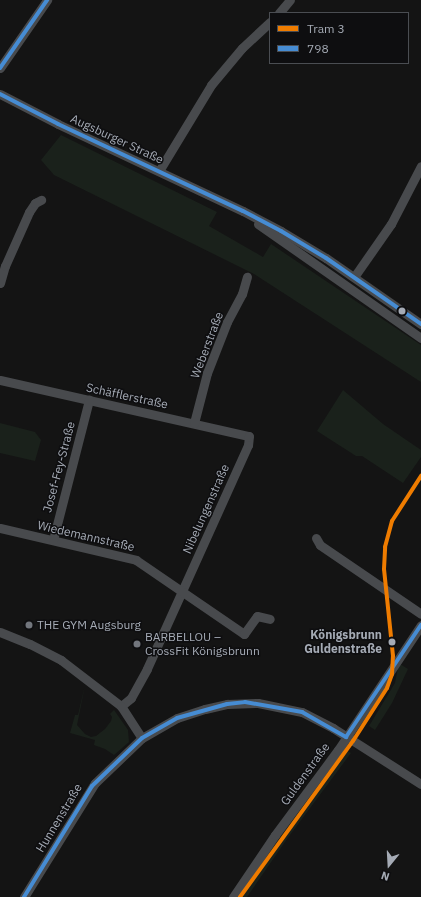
<!DOCTYPE html>
<meta charset="utf-8">
<style>
body{margin:0}
#map{position:relative;width:421px;height:897px;overflow:hidden;background:#141414;font-family:"IBM Plex Sans",sans-serif}
div>[style]{position:absolute}
.green>*{inset:0;background:#1a211b}
.minor>*{height:9px;margin:-4.5px;padding:0 4.5px;transform-origin:4.5px;border-radius:4.5px;background:#484a4d}
.bus-1>*{height:4px;margin:-2px;padding:0 2px;transform-origin:2px;border-radius:2px;background:#468cd3}
.tram-1>*{height:4px;margin:-2px;padding:0 2px;transform-origin:2px;border-radius:2px;background:#ef7c00}
.dots>*{width:11px;height:11px;translate:-50% -50%;box-sizing:border-box;border:2px solid #0e0e10;border-radius:50%}
span{translate:-50% -50%;white-space:nowrap;text-align:center;line-height:1.15;-webkit-text-stroke:3px #0e0e10;paint-order:stroke}
.street-label{font-size:12px;color:#a5abb5}
.poi-label{font-size:12px;color:#a5abb5}
.left{translate:0 -50%;text-align:left}
.stop-label{font-size:12px;color:#a5abb5;font-weight:700}
.right{translate:-100% -50%;text-align:right}
.legend{position:absolute;left:269px;top:12px;width:140px;height:52px;box-sizing:border-box;background:#0e0e10;border:1px solid #4a4d52;margin:0;padding:5px 7px;list-style:none;font-size:12px;color:#a5abb5}
.legend li{display:flex;align-items:center;gap:8px;height:20px}
.legend b{width:20px;border:1px solid #4a4d52}
.north{position:absolute;left:369px;top:845px;width:40px;height:40px;-webkit-text-stroke:3px #0e0e10;paint-order:stroke;rotate:198deg;font-size:11px;font-weight:700;line-height:16px;text-align:center;color:#a5abb5}
.north::after{content:'';display:block;margin:auto;width:14px;height:18px;background:#a5abb5;clip-path:polygon(50% 0,100% 100%,50% 72%,0 100%)}
</style>
<div id="map">
<div class="green">
<div style="clip-path:polygon(61px 135px,217px 212px,209px 226px,263px 257px,271px 244px,421px 345px,421px 382px,254px 274px,54px 175px,41px 160px)"></div>
<div style="clip-path:polygon(343px 390px,383px 424px,421px 450px,421px 457px,403px 483px,362px 456px,356px 456px,317px 431px)"></div>
<div style="clip-path:polygon(0 423px,35px 432px,41px 440px,35px 461px,0 453px)"></div>
<div style="clip-path:polygon(400px 664px,408px 669px,392px 703px,375px 730px,369px 726px,395px 683px,398px 668px)"></div>
<div style="clip-path:polygon(85px 685px,77px 725px,85px 734px,91px 737px,96px 736px,105px 729px,111px 721px,112px 717px,110px 714px,114px 710px,128px 730px,129px 742px,114px 755px,105px 749px,94px 745px,95px 740px,70px 733px,75px 715px,78px 715px)"></div>
<div style="clip-path:polygon(346px 750px,351px 753px,287px 839px,247px 897px,237px 897px,341px 752px)"></div>
</div>
<div class="minor">
<div style="left:279px;top:13px;width:17px;rotate:-50deg"></div>
<div style="left:0;top:68px;width:83px;rotate:-55.3deg"></div>
<div style="left:0;top:94px;width:65px;rotate:27.3deg"></div>
<div style="left:58px;top:124px;width:204px;rotate:25.2deg"></div>
<div style="left:243px;top:211px;width:43px;rotate:27.8deg"></div>
<div style="left:281px;top:231px;width:52px;rotate:31deg"></div>
<div style="left:326px;top:258px;width:116px;rotate:34.8deg"></div>
<div style="left:159px;top:171px;width:100px;rotate:-58.8deg"></div>
<div style="left:211px;top:85px;width:48px;rotate:-50deg"></div>
<div style="left:242px;top:48px;width:38px;rotate:-43deg"></div>
<div style="left:258px;top:224px;width:199px;rotate:35deg"></div>
<div style="left:354px;top:277px;width:65px;rotate:-55.1deg"></div>
<div style="left:391px;top:224px;width:65px;rotate:-62.7deg"></div>
<div style="left:0;top:283px;width:18px;rotate:-74deg"></div>
<div style="left:5px;top:266px;width:59px;rotate:-66deg"></div>
<div style="left:29px;top:212px;width:11px;rotate:-56deg"></div>
<div style="left:35px;top:203px;width:7px;rotate:-27deg"></div>
<div style="left:0;top:380px;width:255px;rotate:12.7deg"></div>
<div style="left:249px;top:436px;width:9px;rotate:96deg"></div>
<div style="left:248px;top:445px;width:246px;rotate:114.3deg"></div>
<div style="left:147px;top:669px;width:33px;rotate:119deg"></div>
<div style="left:131px;top:698px;width:13px;rotate:141deg"></div>
<div style="left:194px;top:423px;width:52px;rotate:-75.4deg"></div>
<div style="left:207px;top:373px;width:55px;rotate:-68.6deg"></div>
<div style="left:227px;top:322px;width:32px;rotate:-62deg"></div>
<div style="left:242px;top:294px;width:18px;rotate:-74deg"></div>
<div style="left:0;top:528px;width:140px;rotate:13.2deg"></div>
<div style="left:136px;top:560px;width:131px;rotate:34.4deg"></div>
<div style="left:244px;top:634px;width:22px;rotate:-54deg"></div>
<div style="left:257px;top:616px;width:13px;rotate:13deg"></div>
<div style="left:316px;top:538px;width:8px;rotate:60deg"></div>
<div style="left:320px;top:545px;width:122px;rotate:34.3deg"></div>
<div style="left:53px;top:540px;width:145px;rotate:-75.6deg"></div>
<div style="left:0;top:632px;width:32px;rotate:22deg"></div>
<div style="left:30px;top:644px;width:35px;rotate:27deg"></div>
<div style="left:61px;top:660px;width:76px;rotate:37.5deg"></div>
<div style="left:121px;top:706px;width:38px;rotate:57deg"></div>
<div style="left:24px;top:897px;width:134px;rotate:-58.1deg"></div>
<div style="left:95px;top:783px;width:65px;rotate:-43.8deg"></div>
<div style="left:142px;top:738px;width:40px;rotate:-29.7deg"></div>
<div style="left:177px;top:718px;width:29px;rotate:-18deg"></div>
<div style="left:205px;top:709px;width:23px;rotate:-13deg"></div>
<div style="left:227px;top:704px;width:31px;rotate:-2deg"></div>
<div style="left:258px;top:703px;width:45px;rotate:11.6deg"></div>
<div style="left:302px;top:712px;width:35px;rotate:27deg"></div>
<div style="left:333px;top:728px;width:104px;rotate:32.5deg"></div>
<div style="left:233px;top:897px;width:75px;rotate:-55.9deg"></div>
<div style="left:275px;top:835px;width:106px;rotate:-53.5deg"></div>
<div style="left:338px;top:750px;width:150px;rotate:-56.4deg"></div>
</div>
<div class="bus-1">
<div style="left:0;top:68px;width:83px;rotate:-55.3deg"></div>
<div style="left:0;top:94px;width:65px;rotate:27.3deg"></div>
<div style="left:58px;top:124px;width:204px;rotate:25.2deg"></div>
<div style="left:243px;top:211px;width:43px;rotate:27.8deg"></div>
<div style="left:281px;top:231px;width:52px;rotate:31deg"></div>
<div style="left:326px;top:258px;width:116px;rotate:34.8deg"></div>
<div style="left:24px;top:897px;width:130px;rotate:-58.5deg"></div>
<div style="left:92px;top:786px;width:69px;rotate:-43.8deg"></div>
<div style="left:142px;top:738px;width:40px;rotate:-29.7deg"></div>
<div style="left:177px;top:718px;width:52px;rotate:-15.6deg"></div>
<div style="left:227px;top:704px;width:18px;rotate:-6deg"></div>
<div style="left:245px;top:702px;width:58px;rotate:10deg"></div>
<div style="left:302px;top:712px;width:51px;rotate:29.6deg"></div>
<div style="left:346px;top:737px;width:135px;rotate:-56.2deg"></div>
</div>
<div class="tram-1">
<div style="left:240px;top:897px;width:193px;rotate:-54.1deg"></div>
<div style="left:353px;top:741px;width:63px;rotate:-57.3deg"></div>
<div style="left:387px;top:688px;width:15px;rotate:-70deg"></div>
<div style="left:392px;top:674px;width:18px;rotate:-87deg"></div>
<div style="left:393px;top:656px;width:87px;rotate:-95.9deg"></div>
<div style="left:384px;top:569px;width:22px;rotate:-87deg"></div>
<div style="left:385px;top:547px;width:27px;rotate:-75deg"></div>
<div style="left:392px;top:521px;width:54px;rotate:-57.2deg"></div>
</div>
<div class="dots">
<div style="left:402px;top:311px;background:#a5abb5"></div>
<div style="left:29px;top:625px;background:#72767d"></div>
<div style="left:392px;top:642px;background:#a5abb5"></div>
<div style="left:137px;top:644px;background:#72767d"></div>
</div>
<div class="street-label">
<span style="left:117px;top:139px;rotate:25deg">Augsburger Straße</span>
<span style="left:207px;top:345px;rotate:-69deg">Weberstraße</span>
<span style="left:127px;top:396px;rotate:12deg">Schäfflerstraße</span>
<span style="left:59px;top:467px;rotate:-75deg">Josef-Fey-Straße</span>
<span style="left:206px;top:509px;rotate:-66deg">Nibelungenstraße</span>
<span style="left:86px;top:536px;rotate:13deg">Wiedemannstraße</span>
<span style="left:305px;top:774px;rotate:-54deg">Guldenstraße</span>
<span style="left:59px;top:818px;rotate:-59deg">Hunnenstraße</span>
</div>
<div class="poi-label">
<span class="left" style="left:37px;top:625px">THE GYM Augsburg</span>
<span class="left" style="left:145px;top:644px">BARBELLOU –<br>CrossFit Königsbrunn</span>
</div>
<div class="stop-label">
<span class="right" style="left:382px;top:642px">Königsbrunn<br>Guldenstraße</span>
</div>
<ul class="legend">
<li><b style="height:5px;background:#ef7c00"></b>Tram 3</li>
<li><b style="height:5px;background:#468cd3"></b>798</li>
</ul>
<div class="north">N</div>
</div>
